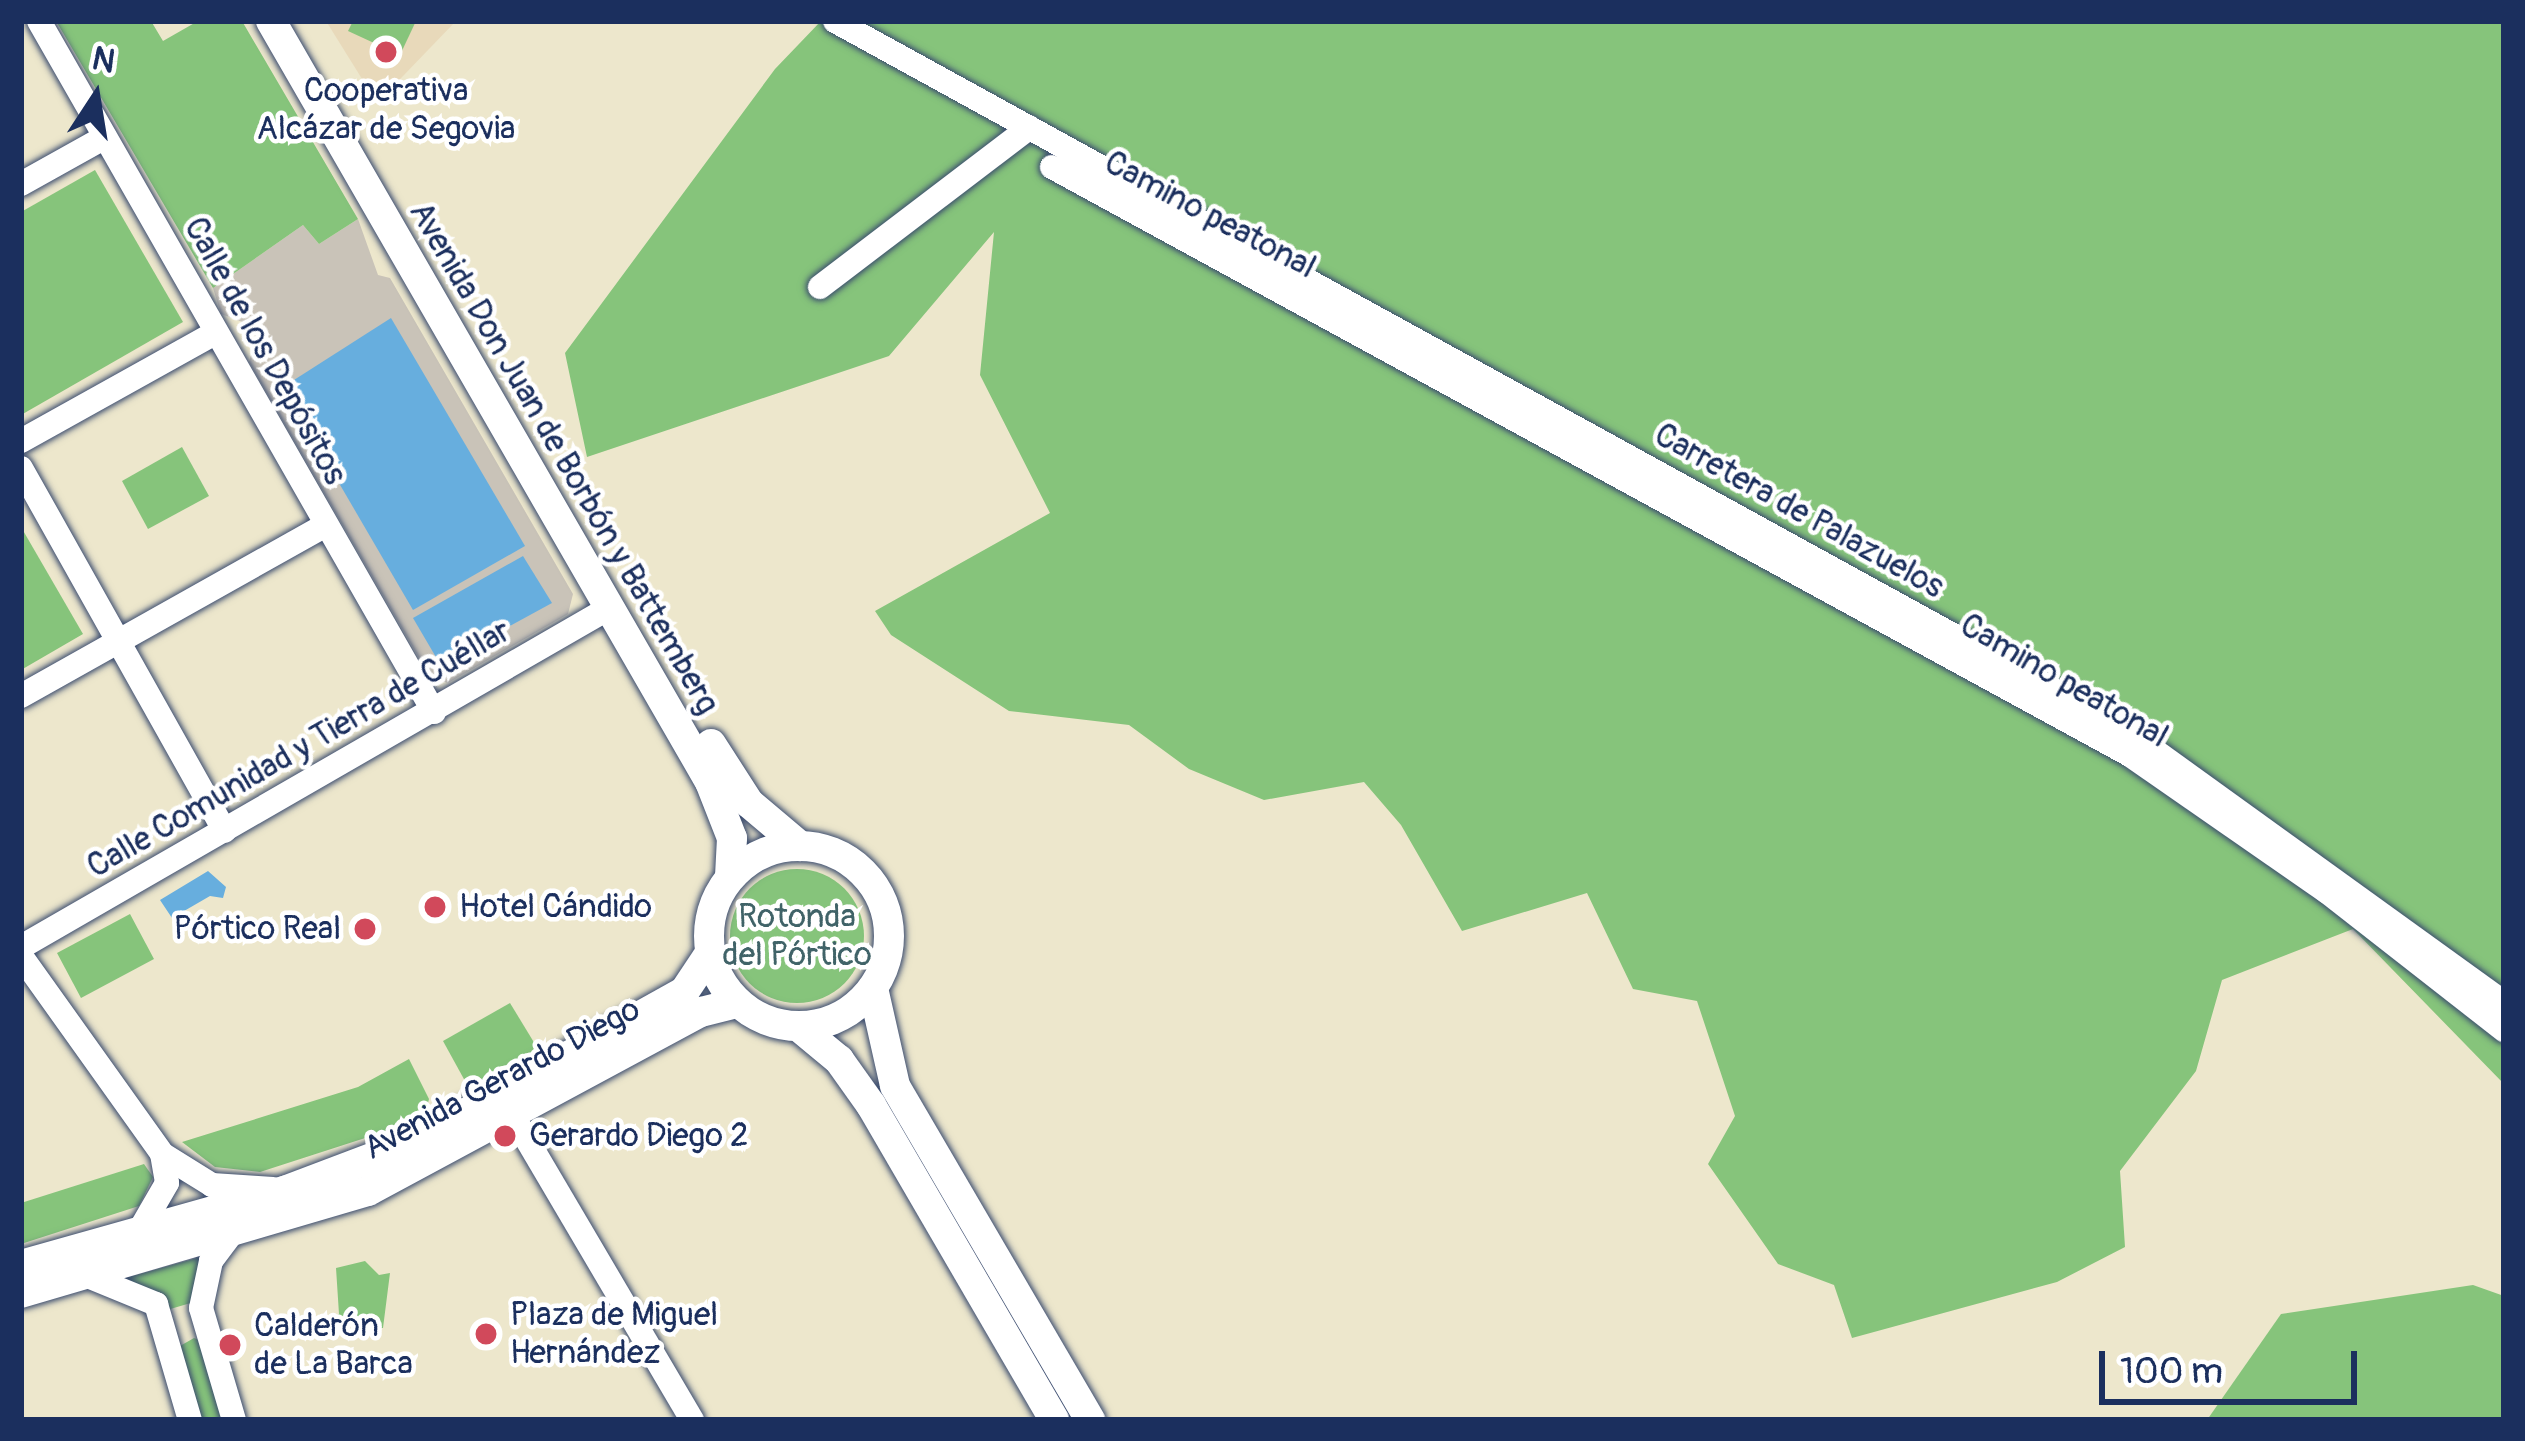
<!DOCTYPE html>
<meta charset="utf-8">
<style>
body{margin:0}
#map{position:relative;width:2525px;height:1441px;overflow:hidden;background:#ede7cc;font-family:Pangolin,sans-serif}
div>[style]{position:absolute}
.built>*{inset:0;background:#e8d9ba}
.industrial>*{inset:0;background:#c9c3b8}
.green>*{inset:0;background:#86c47b}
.round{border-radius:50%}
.water>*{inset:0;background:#67aede}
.roads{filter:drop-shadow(0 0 3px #3a4b6e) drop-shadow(0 0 3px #3a4b6e)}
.minor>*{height:24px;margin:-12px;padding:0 12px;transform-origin:12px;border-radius:12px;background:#fff}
.major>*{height:30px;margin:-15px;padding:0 15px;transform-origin:15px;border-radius:15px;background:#fff}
.major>.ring{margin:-15px;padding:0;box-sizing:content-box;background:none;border:30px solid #fff;border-radius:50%}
.dots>*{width:33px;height:33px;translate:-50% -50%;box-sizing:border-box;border:6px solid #fff;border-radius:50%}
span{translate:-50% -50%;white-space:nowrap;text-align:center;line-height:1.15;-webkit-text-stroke:9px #fff;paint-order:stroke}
.poi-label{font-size:33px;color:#1b2f5e}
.left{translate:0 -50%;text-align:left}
.right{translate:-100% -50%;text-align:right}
.street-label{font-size:33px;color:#1b2f5e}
.park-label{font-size:33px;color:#406368}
.frame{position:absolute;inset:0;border:24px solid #1b2f5e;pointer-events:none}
.north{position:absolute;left:36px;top:36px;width:120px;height:120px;-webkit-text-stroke:9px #fff;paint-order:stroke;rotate:12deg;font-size:33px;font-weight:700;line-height:48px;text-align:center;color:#1b2f5e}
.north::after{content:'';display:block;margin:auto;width:42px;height:54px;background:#1b2f5e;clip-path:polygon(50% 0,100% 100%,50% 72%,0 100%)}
.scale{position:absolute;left:2099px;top:1351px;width:258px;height:54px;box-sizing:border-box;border:6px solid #1b2f5e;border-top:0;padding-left:15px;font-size:36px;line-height:42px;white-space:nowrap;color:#1b2f5e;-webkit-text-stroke:9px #fff;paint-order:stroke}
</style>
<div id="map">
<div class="built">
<div style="clip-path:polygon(326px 21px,456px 21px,377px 103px)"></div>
</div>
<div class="industrial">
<div style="clip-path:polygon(358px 219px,378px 275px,390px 278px,573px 594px,568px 614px,448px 683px,430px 677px,249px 362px,256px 338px,245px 323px,221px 314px,213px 288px,303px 225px,319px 244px)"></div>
</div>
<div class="green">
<div style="clip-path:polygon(56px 21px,151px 21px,163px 41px,198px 21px,242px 21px,358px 219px,319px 244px,303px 225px,213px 288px)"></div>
<div style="clip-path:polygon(353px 21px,416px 21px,400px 55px,348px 31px)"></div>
<div style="clip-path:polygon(821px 21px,2504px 21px,2504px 1084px,2353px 929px,2222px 980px,2196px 1071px,2120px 1171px,2125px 1247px,2057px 1282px,1852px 1338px,1834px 1285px,1778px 1264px,1708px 1164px,1735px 1116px,1697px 1001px,1633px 989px,1587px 893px,1462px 931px,1401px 825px,1364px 782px,1264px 800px,1189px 769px,1129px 725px,1009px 711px,891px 635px,875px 611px,1050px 513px,980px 375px,994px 232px,889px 356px,587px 457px,565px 353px,775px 69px)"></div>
<div style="clip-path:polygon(95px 170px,183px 322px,21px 415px,21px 212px)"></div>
<div style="clip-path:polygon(182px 447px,209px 496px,148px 529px,122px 481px)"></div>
<div style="clip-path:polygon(21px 527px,83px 634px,21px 670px)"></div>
<div class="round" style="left:730px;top:869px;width:134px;height:134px"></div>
<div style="clip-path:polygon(130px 914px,154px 959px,81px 998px,57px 953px)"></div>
<div style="clip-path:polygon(510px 1003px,538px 1049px,480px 1083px,465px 1081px,443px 1041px)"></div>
<div style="clip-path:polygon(409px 1059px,429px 1099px,424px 1119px,260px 1172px,215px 1167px,182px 1142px,358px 1087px)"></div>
<div style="clip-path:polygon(144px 1164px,153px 1177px,139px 1206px,21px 1244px,21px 1203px)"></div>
<div style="clip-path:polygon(204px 1256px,194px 1302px,167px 1310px,122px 1279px)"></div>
<div style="clip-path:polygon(365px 1261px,379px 1275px,390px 1273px,383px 1328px,359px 1329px,354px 1317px,326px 1326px,339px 1314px,336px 1268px)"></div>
<div style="clip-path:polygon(2473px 1285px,2504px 1296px,2504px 1420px,2207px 1420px,2281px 1314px)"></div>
<div style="clip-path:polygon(194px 1338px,202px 1341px,225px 1420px,197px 1420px,180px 1346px)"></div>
</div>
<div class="water">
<div style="clip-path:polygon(391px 318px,525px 546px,413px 610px,283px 387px)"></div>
<div style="clip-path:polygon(523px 556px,552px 603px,440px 664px,413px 618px)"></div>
<div style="clip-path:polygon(208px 871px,226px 887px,223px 898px,210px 896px,172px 918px,160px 900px)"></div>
</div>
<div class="roads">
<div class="minor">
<div style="left:39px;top:21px;width:796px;rotate:60.25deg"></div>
<div style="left:835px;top:21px;width:1473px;rotate:28.78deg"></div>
<div style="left:2126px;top:730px;width:466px;rotate:35.8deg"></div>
<div style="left:1052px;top:167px;width:1228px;rotate:28.61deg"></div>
<div style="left:2130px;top:755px;width:239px;rotate:34.8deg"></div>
<div style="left:2326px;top:891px;width:226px;rotate:38deg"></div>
<div style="left:21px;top:184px;width:96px;rotate:-29.2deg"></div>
<div style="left:820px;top:287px;width:263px;rotate:-37.3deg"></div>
<div style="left:21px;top:441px;width:222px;rotate:-29.1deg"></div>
<div style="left:21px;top:468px;width:416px;rotate:60.7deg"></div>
<div style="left:21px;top:696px;width:350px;rotate:-29.3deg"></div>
<div style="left:21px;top:947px;width:679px;rotate:-29.96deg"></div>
<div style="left:21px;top:956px;width:243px;rotate:54.5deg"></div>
<div style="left:162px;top:1154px;width:29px;rotate:80deg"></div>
<div style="left:167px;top:1183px;width:58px;rotate:120.1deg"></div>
<div style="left:513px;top:1116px;width:353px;rotate:59.5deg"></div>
<div style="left:162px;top:1154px;width:59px;rotate:31.8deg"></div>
<div style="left:212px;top:1185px;width:61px;rotate:3.8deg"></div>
<div style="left:232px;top:1233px;width:35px;rotate:127deg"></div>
<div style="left:211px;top:1261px;width:48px;rotate:102deg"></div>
<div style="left:201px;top:1308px;width:117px;rotate:73.6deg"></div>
<div style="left:85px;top:1275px;width:77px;rotate:22.2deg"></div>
<div style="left:156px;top:1304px;width:121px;rotate:73.7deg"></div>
</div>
<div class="major">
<div style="left:271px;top:21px;width:879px;rotate:60.02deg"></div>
<div style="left:710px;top:782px;width:60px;rotate:68.6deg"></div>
<div style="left:732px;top:838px;width:39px;rotate:93deg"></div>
<div style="left:711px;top:744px;width:70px;rotate:57.2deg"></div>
<div style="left:749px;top:803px;width:67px;rotate:40.1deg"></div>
<div class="ring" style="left:709px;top:846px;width:150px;height:150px"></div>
<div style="left:873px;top:988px;width:100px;rotate:77.3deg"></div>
<div style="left:895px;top:1086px;width:387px;rotate:59.7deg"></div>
<div style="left:799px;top:1027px;width:52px;rotate:39.5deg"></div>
<div style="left:839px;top:1060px;width:55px;rotate:54.6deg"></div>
<div style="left:871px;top:1105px;width:364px;rotate:59.8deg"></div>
<div style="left:21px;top:1265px;width:276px;rotate:-15.7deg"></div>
<div style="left:287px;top:1190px;width:136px;rotate:-20.7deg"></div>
<div style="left:414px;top:1142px;width:309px;rotate:-29.1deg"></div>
<div style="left:684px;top:992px;width:47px;rotate:-56.3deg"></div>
<div style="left:21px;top:1293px;width:362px;rotate:-16.4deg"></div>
<div style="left:368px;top:1191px;width:378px;rotate:-28.3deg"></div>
<div style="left:701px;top:1012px;width:38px;rotate:-14deg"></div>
</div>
</div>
<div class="dots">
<div style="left:386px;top:52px;background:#d1495b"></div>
<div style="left:435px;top:907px;background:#d1495b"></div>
<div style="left:365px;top:929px;background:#d1495b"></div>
<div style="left:505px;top:1136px;background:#d1495b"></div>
<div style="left:486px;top:1334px;background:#d1495b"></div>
<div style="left:230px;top:1345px;background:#d1495b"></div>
</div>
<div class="poi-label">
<span style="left:386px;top:110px">Cooperativa<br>Alcázar de Segovia</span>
<span class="left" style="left:459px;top:907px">Hotel Cándido</span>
<span class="right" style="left:341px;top:929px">Pórtico Real</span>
<span class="left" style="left:529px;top:1136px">Gerardo Diego 2</span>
<span class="left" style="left:510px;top:1334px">Plaza de Miguel<br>Hernández</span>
<span class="left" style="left:254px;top:1345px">Calderón<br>de La Barca</span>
</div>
<div class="street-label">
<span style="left:1210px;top:215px;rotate:28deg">Camino peatonal</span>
<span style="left:265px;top:351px;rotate:61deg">Calle de los Depósitos</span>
<span style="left:564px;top:458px;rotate:60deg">Avenida Don Juan de Borbón y Battemberg</span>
<span style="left:1799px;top:511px;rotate:29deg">Carretera de Palazuelos</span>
<span style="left:2064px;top:681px;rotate:30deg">Camino peatonal</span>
<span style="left:299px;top:749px;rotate:-30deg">Calle Comunidad y Tierra de Cuéllar</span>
<span style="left:502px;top:1079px;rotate:-28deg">Avenida Gerardo Diego</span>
</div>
<div class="park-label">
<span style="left:797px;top:936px">Rotonda<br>del Pórtico</span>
</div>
<div class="frame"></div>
<div class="north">N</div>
<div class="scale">100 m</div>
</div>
